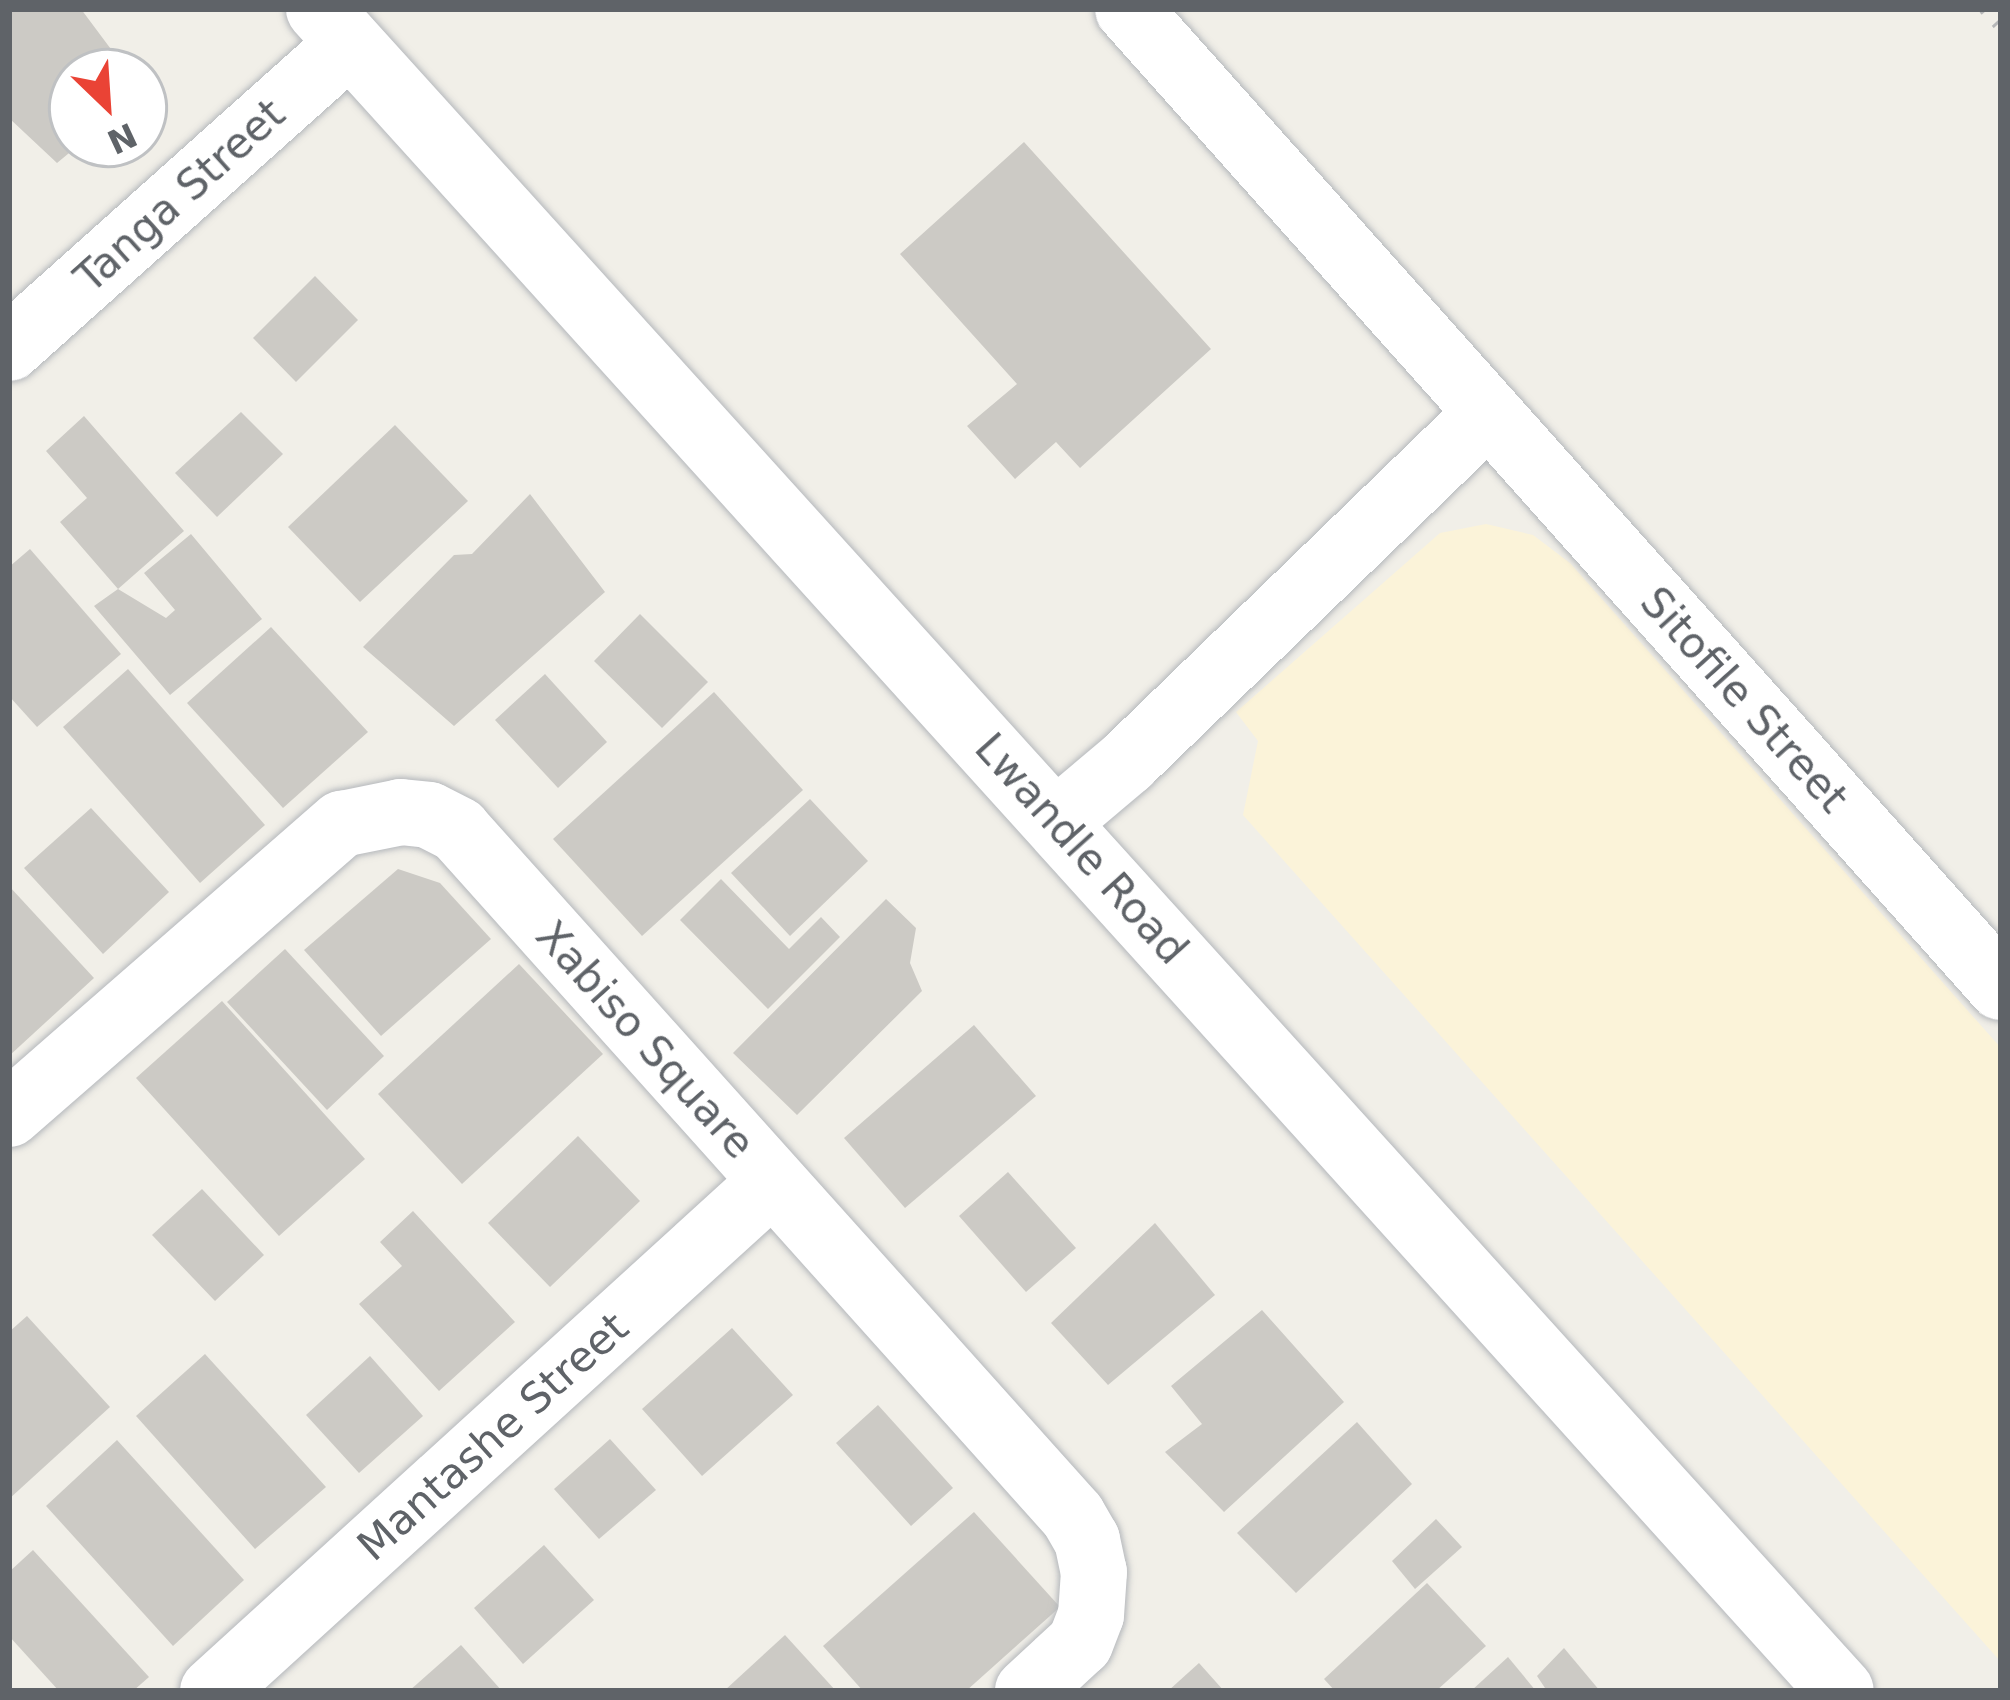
<!DOCTYPE html>
<style>
body{margin:0}
#map{position:relative;width:2010px;height:1700px;overflow:hidden;background:#f1efe8;font-family:"DejaVu Sans",sans-serif}
div>[style]{position:absolute}
.sand>*{inset:0;background:#fbf3d9}
.building>*{inset:0;background:#cccac5}
.roads{filter:drop-shadow(0 0 3px #b5b8bc) drop-shadow(0 0 3px #b5b8bc)}
.minor>*{height:66px;margin:-33px;padding:0 33px;transform-origin:33px;border-radius:33px;background:#fff}
.tertiary>*{height:66px;margin:-33px;padding:0 33px;transform-origin:33px;border-radius:33px;background:#fff}
.rail>*{height:9px;margin-top:-4.5px;transform-origin:0;background:repeating-linear-gradient(90deg,#b6b7b8 0 3px,transparent 0 18px)}
span{translate:-50% -50%;white-space:nowrap;text-align:center;line-height:1.15;-webkit-text-stroke:9px #fff;paint-order:stroke}
.street-label{font-size:42px;color:#5f6368}
.frame{position:absolute;inset:0;border:12px solid #5f6368;pointer-events:none}
.north{position:absolute;left:48px;top:48px;width:120px;height:120px;box-sizing:border-box;background:#fff;border:3px solid #bfc1c3;border-radius:50%;rotate:155deg;font-size:33px;font-weight:700;line-height:48px;text-align:center;color:#5f6368}
.north::after{content:'';display:block;margin:auto;width:42px;height:54px;background:#ea4335;clip-path:polygon(50% 0,100% 100%,50% 72%,0 100%)}
</style>
<div id="map">
<div class="sand">
<div style="clip-path:polygon(1486px 524px,1533px 535px,1570px 563px,2001px 1048px,2001px 1662px,1243px 815px,1258px 741px,1236px 712px,1440px 533px)"></div>
</div>
<div class="building">
<div style="clip-path:polygon(9px 9px,81px 9px,128px 72px,72px 72px,72px 144px,80px 144px,57px 163px,9px 118px)"></div>
<div style="clip-path:polygon(1024px 142px,1211px 349px,1080px 468px,1056px 442px,1015px 479px,967px 426px,1017px 384px,900px 254px)"></div>
<div style="clip-path:polygon(315px 276px,358px 320px,296px 382px,253px 338px)"></div>
<div style="clip-path:polygon(241px 412px,283px 454px,217px 517px,175px 473px)"></div>
<div style="clip-path:polygon(84px 416px,184px 531px,118px 589px,166px 618px,175px 610px,144px 573px,191px 534px,262px 619px,170px 695px,94px 606px,118px 589px,60px 522px,87px 498px,46px 451px)"></div>
<div style="clip-path:polygon(395px 425px,468px 501px,360px 602px,288px 527px)"></div>
<div style="clip-path:polygon(530px 494px,605px 592px,454px 726px,363px 647px,454px 555px,472px 554px)"></div>
<div style="clip-path:polygon(30px 549px,121px 654px,37px 727px,9px 696px,9px 567px)"></div>
<div style="clip-path:polygon(640px 614px,708px 682px,662px 728px,594px 661px)"></div>
<div style="clip-path:polygon(271px 627px,368px 732px,283px 808px,187px 703px)"></div>
<div style="clip-path:polygon(128px 669px,265px 825px,200px 883px,63px 727px)"></div>
<div style="clip-path:polygon(545px 674px,607px 742px,558px 788px,495px 720px)"></div>
<div style="clip-path:polygon(714px 692px,803px 790px,642px 936px,553px 839px)"></div>
<div style="clip-path:polygon(810px 799px,868px 861px,790px 936px,731px 873px)"></div>
<div style="clip-path:polygon(91px 808px,169px 892px,103px 954px,24px 868px)"></div>
<div style="clip-path:polygon(398px 869px,440px 883px,491px 939px,381px 1036px,304px 950px)"></div>
<div style="clip-path:polygon(721px 879px,789px 949px,821px 917px,840px 937px,768px 1009px,680px 920px)"></div>
<div style="clip-path:polygon(9px 886px,94px 978px,9px 1056px)"></div>
<div style="clip-path:polygon(886px 899px,916px 928px,910px 963px,922px 991px,797px 1115px,733px 1053px)"></div>
<div style="clip-path:polygon(285px 949px,384px 1056px,327px 1110px,227px 1002px)"></div>
<div style="clip-path:polygon(519px 964px,603px 1054px,462px 1184px,378px 1094px)"></div>
<div style="clip-path:polygon(222px 1001px,365px 1159px,279px 1236px,136px 1078px)"></div>
<div style="clip-path:polygon(974px 1025px,1036px 1096px,905px 1208px,844px 1138px)"></div>
<div style="clip-path:polygon(578px 1136px,640px 1201px,550px 1287px,488px 1223px)"></div>
<div style="clip-path:polygon(1008px 1172px,1076px 1248px,1026px 1292px,959px 1216px)"></div>
<div style="clip-path:polygon(202px 1189px,264px 1255px,215px 1301px,152px 1235px)"></div>
<div style="clip-path:polygon(413px 1211px,515px 1322px,439px 1391px,359px 1304px,402px 1266px,380px 1242px)"></div>
<div style="clip-path:polygon(1155px 1223px,1215px 1295px,1108px 1385px,1051px 1323px)"></div>
<div style="clip-path:polygon(1262px 1310px,1344px 1402px,1224px 1512px,1165px 1452px,1202px 1424px,1171px 1386px)"></div>
<div style="clip-path:polygon(27px 1316px,110px 1407px,9px 1499px,9px 1332px)"></div>
<div style="clip-path:polygon(732px 1328px,793px 1395px,702px 1476px,642px 1409px)"></div>
<div style="clip-path:polygon(205px 1354px,326px 1487px,255px 1549px,136px 1416px)"></div>
<div style="clip-path:polygon(370px 1356px,423px 1416px,359px 1473px,306px 1415px)"></div>
<div style="clip-path:polygon(878px 1405px,953px 1488px,911px 1526px,836px 1443px)"></div>
<div style="clip-path:polygon(1357px 1422px,1412px 1484px,1296px 1593px,1237px 1533px)"></div>
<div style="clip-path:polygon(610px 1439px,656px 1490px,599px 1539px,554px 1489px)"></div>
<div style="clip-path:polygon(117px 1440px,244px 1580px,173px 1646px,46px 1506px)"></div>
<div style="clip-path:polygon(974px 1512px,1060px 1607px,966px 1691px,863px 1691px,823px 1646px)"></div>
<div style="clip-path:polygon(1436px 1519px,1462px 1547px,1415px 1589px,1392px 1561px)"></div>
<div style="clip-path:polygon(544px 1545px,594px 1600px,523px 1664px,474px 1608px)"></div>
<div style="clip-path:polygon(33px 1550px,149px 1677px,133px 1691px,59px 1691px,9px 1636px,9px 1572px)"></div>
<div style="clip-path:polygon(1427px 1583px,1486px 1646px,1436px 1691px,1335px 1691px,1324px 1679px)"></div>
<div style="clip-path:polygon(785px 1635px,836px 1691px,724px 1691px)"></div>
<div style="clip-path:polygon(461px 1645px,502px 1691px,409px 1691px)"></div>
<div style="clip-path:polygon(1564px 1648px,1600px 1691px,1547px 1691px,1537px 1676px)"></div>
<div style="clip-path:polygon(1508px 1657px,1536px 1691px,1471px 1691px)"></div>
<div style="clip-path:polygon(1199px 1663px,1224px 1691px,1168px 1691px)"></div>
</div>
<div class="roads">
<div class="minor">
<div style="left:1128px;top:9px;width:1311px;rotate:48.25deg"></div>
<div style="left:9px;top:348px;width:457px;rotate:-41.8deg"></div>
<div style="left:1056px;top:822px;width:93px;rotate:-40.2deg"></div>
<div style="left:1127px;top:762px;width:502px;rotate:-44.03deg"></div>
<div style="left:9px;top:1114px;width:442px;rotate:-41.1deg"></div>
<div style="left:342px;top:824px;width:60px;rotate:-11.5deg"></div>
<div style="left:401px;top:812px;width:28px;rotate:6deg"></div>
<div style="left:429px;top:815px;width:33px;rotate:27deg"></div>
<div style="left:458px;top:830px;width:921px;rotate:48.12deg"></div>
<div style="left:1073px;top:1516px;width:28px;rotate:60deg"></div>
<div style="left:1087px;top:1540px;width:33px;rotate:78deg"></div>
<div style="left:1094px;top:1572px;width:43px;rotate:94deg"></div>
<div style="left:1091px;top:1615px;width:30px;rotate:111deg"></div>
<div style="left:1080px;top:1643px;width:71px;rotate:137.3deg"></div>
<div style="left:213px;top:1691px;width:756px;rotate:-42.32deg"></div>
</div>
<div class="tertiary">
<div style="left:319px;top:9px;width:2268px;rotate:47.86deg"></div>
</div>
</div>
<div class="rail">
<div style="left:1983px;top:9px;width:27px;rotate:48deg"></div>
</div>
<div class="street-label">
<span style="left:180px;top:196px;rotate:-42deg">Tanga Street</span>
<span style="left:1744px;top:700px;rotate:48deg">Sitofile Street</span>
<span style="left:1081px;top:849px;rotate:48deg">Lwandle Road</span>
<span style="left:645px;top:1040px;rotate:48deg">Xabiso Square</span>
<span style="left:493px;top:1437px;rotate:-42deg">Mantashe Street</span>
</div>
<div class="frame"></div>
<div class="north">N</div>
</div>
